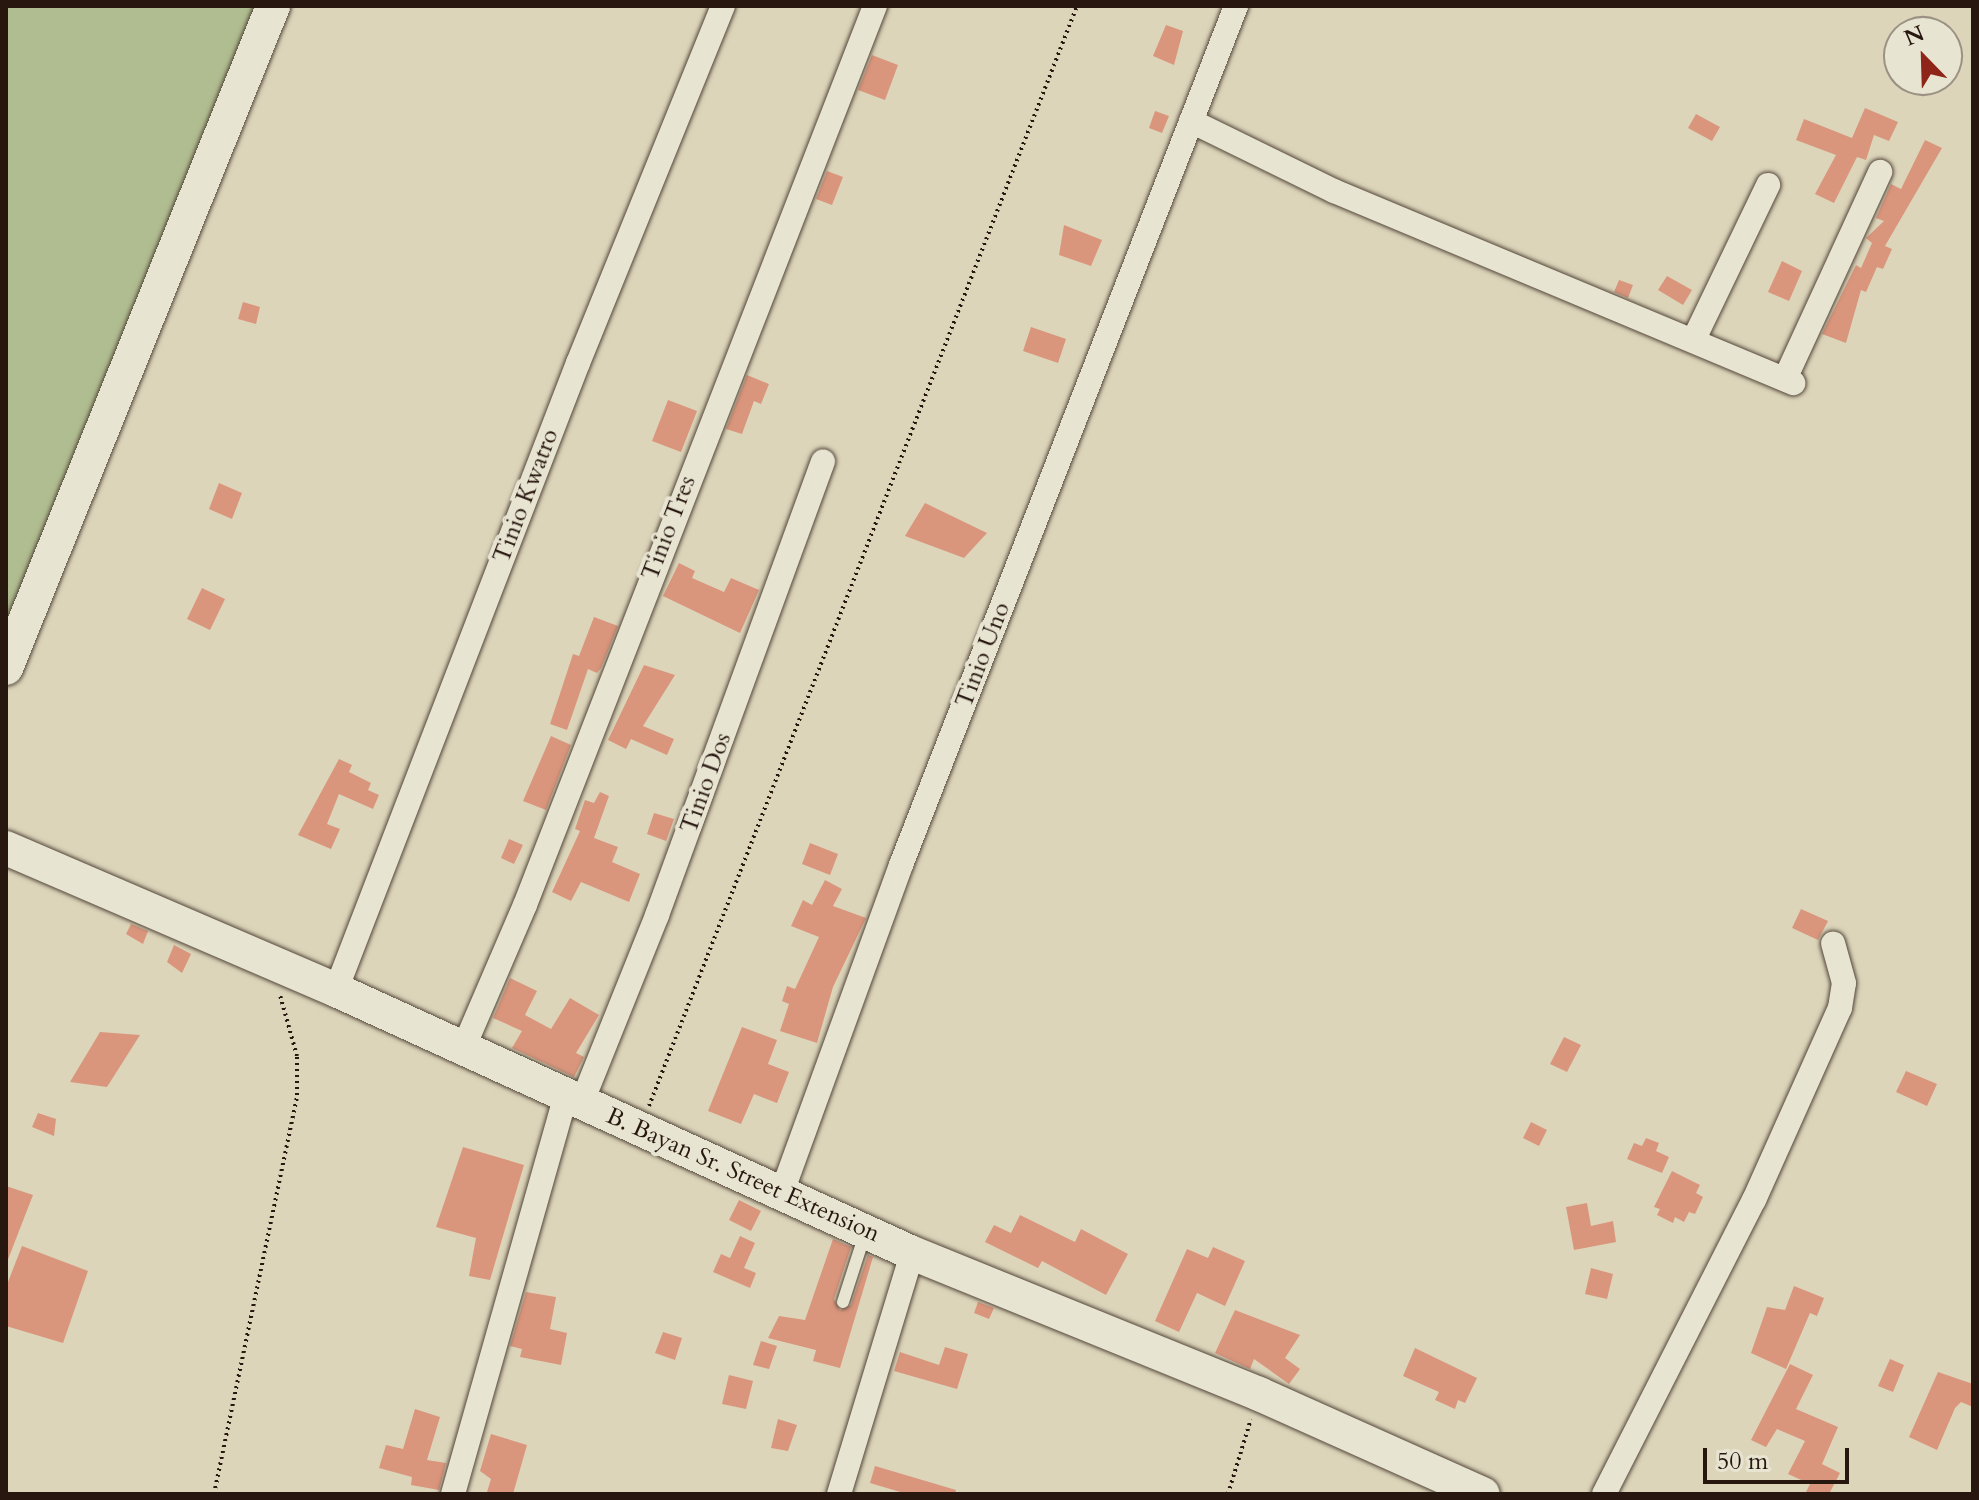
<!DOCTYPE html>
<style>
body{margin:0}
#map{position:relative;width:1979px;height:1500px;overflow:hidden;background:#dcd5ba;font-family:Cardo,serif}
div>[style]{position:absolute}
.green>*{inset:0;background:#b0bd90}
.building>*{inset:0;background:#da967d}
.path>*{height:4px;margin-top:-2px;transform-origin:0;background:repeating-linear-gradient(90deg,#27170f 0 2px,transparent 0 6px)}
.roads{filter:drop-shadow(0 0 2px #54463a) drop-shadow(0 0 2px #54463a)}
.lane>*{height:12px;margin:-6px;padding:0 6px;transform-origin:6px;border-radius:6px;background:#e8e4d2}
.street>*{height:24px;margin:-12px;padding:0 12px;transform-origin:12px;border-radius:12px;background:#e8e4d2}
.secondary>*{height:34px;margin:-17px;padding:0 17px;transform-origin:17px;border-radius:17px;background:#e8e4d2}
span{translate:-50% -50%;white-space:nowrap;text-align:center;line-height:1.15;-webkit-text-stroke:8px #e8e4d2;paint-order:stroke}
.street-label{font-size:24px;color:#27170f}
.frame{position:absolute;inset:0;border:8px solid #27170f;pointer-events:none}
.north{position:absolute;left:1883px;top:16px;width:80px;height:80px;box-sizing:border-box;background:#e8e4d2;border:2px solid #9b9284;border-radius:50%;rotate:337deg;font-size:22px;font-weight:700;line-height:32px;text-align:center;color:#27170f}
.north::after{content:'';display:block;margin:auto;width:28px;height:36px;background:#8f2418;clip-path:polygon(50% 0,100% 100%,50% 72%,0 100%)}
.scale{position:absolute;left:1703px;top:1448px;width:146px;height:36px;box-sizing:border-box;border:4px solid #27170f;border-top:0;padding-left:10px;font-size:24px;line-height:28px;white-space:nowrap;color:#27170f;-webkit-text-stroke:6px #e8e4d2;paint-order:stroke}
</style>
<div id="map">
<div class="green">
<div style="clip-path:polygon(6px 6px,260px 6px,6px 623px)"></div>
</div>
<div class="building">
<div style="clip-path:polygon(1166px 25px,1183px 31px,1174px 65px,1153px 56px)"></div>
<div style="clip-path:polygon(872px 55px,898px 65px,885px 100px,858px 90px)"></div>
<div style="clip-path:polygon(1865px 108px,1898px 122px,1889px 141px,1874px 135px,1866px 160px,1857px 157px,1834px 203px,1815px 194px,1836px 155px,1796px 140px,1804px 119px,1852px 138px)"></div>
<div style="clip-path:polygon(1155px 111px,1169px 116px,1162px 133px,1149px 128px)"></div>
<div style="clip-path:polygon(1696px 114px,1720px 127px,1712px 141px,1688px 128px)"></div>
<div style="clip-path:polygon(1925px 140px,1942px 148px,1885px 246px,1892px 249px,1883px 269px,1877px 267px,1866px 292px,1861px 290px,1846px 343px,1822px 334px,1856px 265px,1861px 268px,1872px 243px,1866px 238px,1884px 221px,1876px 218px,1891px 184px,1901px 189px)"></div>
<div style="clip-path:polygon(827px 171px,843px 177px,832px 205px,816px 199px)"></div>
<div style="clip-path:polygon(1064px 225px,1102px 240px,1091px 266px,1059px 255px)"></div>
<div style="clip-path:polygon(1782px 261px,1802px 271px,1789px 301px,1768px 292px)"></div>
<div style="clip-path:polygon(1667px 276px,1692px 290px,1683px 305px,1658px 290px)"></div>
<div style="clip-path:polygon(1619px 280px,1633px 285px,1628px 298px,1614px 292px)"></div>
<div style="clip-path:polygon(243px 302px,260px 307px,256px 324px,238px 319px)"></div>
<div style="clip-path:polygon(1031px 327px,1066px 339px,1058px 363px,1023px 351px)"></div>
<div style="clip-path:polygon(747px 375px,769px 384px,761px 404px,754px 401px,742px 434px,726px 429px)"></div>
<div style="clip-path:polygon(668px 400px,697px 411px,681px 452px,652px 441px)"></div>
<div style="clip-path:polygon(219px 483px,242px 493px,232px 519px,209px 509px)"></div>
<div style="clip-path:polygon(925px 503px,987px 533px,964px 558px,905px 536px)"></div>
<div style="clip-path:polygon(679px 563px,695px 571px,692px 578px,724px 592px,731px 578px,759px 590px,740px 633px,663px 596px)"></div>
<div style="clip-path:polygon(202px 588px,225px 599px,210px 630px,187px 619px)"></div>
<div style="clip-path:polygon(594px 617px,618px 626px,601px 668px,597px 673px,588px 669px,567px 730px,550px 724px,573px 654px,579px 656px)"></div>
<div style="clip-path:polygon(644px 665px,675px 675px,643px 726px,674px 739px,667px 755px,631px 739px,626px 749px,608px 740px)"></div>
<div style="clip-path:polygon(551px 736px,571px 745px,546px 810px,523px 801px)"></div>
<div style="clip-path:polygon(339px 759px,352px 765px,349px 772px,371px 783px,368px 790px,379px 795px,373px 809px,339px 794px,327px 824px,340px 829px,331px 849px,298px 835px)"></div>
<div style="clip-path:polygon(600px 792px,609px 796px,594px 838px,618px 847px,612px 862px,640px 874px,629px 902px,581px 882px,571px 901px,552px 892px,580px 831px,575px 829px,585px 800px,594px 803px)"></div>
<div style="clip-path:polygon(654px 813px,674px 819px,666px 841px,647px 834px)"></div>
<div style="clip-path:polygon(509px 839px,523px 845px,514px 864px,501px 858px)"></div>
<div style="clip-path:polygon(810px 843px,838px 854px,830px 875px,802px 864px)"></div>
<div style="clip-path:polygon(825px 880px,842px 889px,833px 906px,866px 918px,833px 987px,817px 1043px,780px 1031px,789px 1004px,782px 1001px,787px 986px,795px 989px,819px 937px,791px 926px,803px 900px,812px 905px)"></div>
<div style="clip-path:polygon(1801px 909px,1828px 921px,1818px 940px,1792px 928px)"></div>
<div style="clip-path:polygon(131px 924px,148px 931px,143px 944px,126px 934px)"></div>
<div style="clip-path:polygon(174px 945px,191px 954px,182px 973px,167px 962px)"></div>
<div style="clip-path:polygon(510px 978px,537px 991px,525px 1015px,551px 1029px,570px 998px,599px 1015px,576px 1053px,584px 1057px,574px 1077px,512px 1048px,522px 1031px,493px 1018px)"></div>
<div style="clip-path:polygon(742px 1027px,777px 1040px,768px 1064px,789px 1072px,777px 1103px,754px 1094px,741px 1124px,708px 1111px)"></div>
<div style="clip-path:polygon(100px 1032px,140px 1035px,107px 1087px,70px 1082px)"></div>
<div style="clip-path:polygon(1564px 1037px,1581px 1045px,1567px 1072px,1550px 1064px)"></div>
<div style="clip-path:polygon(1906px 1071px,1937px 1084px,1927px 1106px,1896px 1092px)"></div>
<div style="clip-path:polygon(38px 1113px,56px 1119px,54px 1136px,32px 1127px)"></div>
<div style="clip-path:polygon(1531px 1122px,1547px 1130px,1539px 1146px,1523px 1138px)"></div>
<div style="clip-path:polygon(1646px 1138px,1659px 1143px,1656px 1151px,1669px 1157px,1662px 1173px,1627px 1159px,1634px 1143px,1642px 1146px)"></div>
<div style="clip-path:polygon(463px 1147px,524px 1165px,490px 1280px,469px 1276px,476px 1238px,436px 1227px)"></div>
<div style="clip-path:polygon(1672px 1171px,1700px 1185px,1696px 1193px,1703px 1197px,1695px 1214px,1689px 1212px,1684px 1222px,1675px 1217px,1673px 1223px,1657px 1215px,1660px 1209px,1654px 1207px)"></div>
<div style="clip-path:polygon(6px 1186px,33px 1195px,7px 1262px,6px 1261px)"></div>
<div style="clip-path:polygon(739px 1200px,761px 1211px,751px 1231px,729px 1220px)"></div>
<div style="clip-path:polygon(1587px 1203px,1591px 1226px,1613px 1221px,1616px 1242px,1574px 1250px,1566px 1207px)"></div>
<div style="clip-path:polygon(1020px 1215px,1075px 1242px,1081px 1229px,1128px 1254px,1106px 1295px,1042px 1261px,1038px 1268px,985px 1242px,994px 1225px,1011px 1233px)"></div>
<div style="clip-path:polygon(740px 1236px,755px 1243px,744px 1268px,756px 1273px,750px 1288px,713px 1272px,721px 1254px,730px 1258px)"></div>
<div style="clip-path:polygon(833px 1239px,851px 1247px,834px 1299px,840px 1310px,851px 1305px,868px 1255px,873px 1257px,840px 1368px,813px 1361px,816px 1350px,768px 1338px,779px 1316px,805px 1320px)"></div>
<div style="clip-path:polygon(22px 1246px,88px 1271px,63px 1343px,6px 1326px,6px 1287px)"></div>
<div style="clip-path:polygon(1213px 1247px,1245px 1261px,1225px 1306px,1197px 1293px,1179px 1332px,1155px 1321px,1187px 1249px,1208px 1258px)"></div>
<div style="clip-path:polygon(1591px 1268px,1613px 1274px,1607px 1299px,1585px 1294px)"></div>
<div style="clip-path:polygon(1794px 1286px,1824px 1298px,1817px 1316px,1810px 1313px,1786px 1369px,1751px 1353px,1767px 1307px,1785px 1310px)"></div>
<div style="clip-path:polygon(526px 1292px,556px 1297px,550px 1329px,567px 1333px,561px 1365px,520px 1357px,522px 1349px,510px 1346px)"></div>
<div style="clip-path:polygon(978px 1302px,994px 1308px,989px 1319px,974px 1313px)"></div>
<div style="clip-path:polygon(1235px 1310px,1300px 1335px,1285px 1358px,1300px 1369px,1289px 1384px,1254px 1359px,1250px 1369px,1215px 1353px)"></div>
<div style="clip-path:polygon(663px 1332px,682px 1338px,675px 1360px,655px 1353px)"></div>
<div style="clip-path:polygon(761px 1341px,777px 1346px,769px 1369px,753px 1365px)"></div>
<div style="clip-path:polygon(945px 1347px,968px 1354px,957px 1389px,894px 1371px,900px 1352px,939px 1365px)"></div>
<div style="clip-path:polygon(1415px 1348px,1477px 1378px,1465px 1403px,1458px 1400px,1455px 1409px,1435px 1400px,1439px 1392px,1403px 1376px)"></div>
<div style="clip-path:polygon(1890px 1359px,1904px 1365px,1893px 1392px,1878px 1386px)"></div>
<div style="clip-path:polygon(1790px 1364px,1813px 1375px,1796px 1409px,1838px 1427px,1822px 1464px,1840px 1473px,1829px 1494px,1805px 1494px,1810px 1484px,1788px 1474px,1805px 1441px,1777px 1429px,1766px 1447px,1751px 1440px)"></div>
<div style="clip-path:polygon(1938px 1372px,1973px 1384px,1973px 1407px,1961px 1402px,1955px 1408px,1937px 1450px,1909px 1437px)"></div>
<div style="clip-path:polygon(729px 1375px,753px 1381px,746px 1409px,722px 1404px)"></div>
<div style="clip-path:polygon(415px 1409px,440px 1417px,427px 1460px,446px 1463px,439px 1490px,411px 1485px,412px 1477px,379px 1468px,386px 1445px,403px 1449px)"></div>
<div style="clip-path:polygon(778px 1419px,797px 1425px,788px 1451px,771px 1448px)"></div>
<div style="clip-path:polygon(491px 1434px,527px 1445px,513px 1494px,487px 1492px,491px 1479px,480px 1471px)"></div>
<div style="clip-path:polygon(875px 1466px,956px 1490px,955px 1494px,907px 1494px,870px 1483px)"></div>
</div>
<div class="path">
<div style="left:649px;top:1106px;width:1180px;rotate:-68.74deg"></div>
<div style="left:214px;top:1494px;width:408px;rotate:-78.2deg"></div>
<div style="left:297px;top:1095px;width:39px;rotate:-90deg"></div>
<div style="left:297px;top:1056px;width:63px;rotate:-105.6deg"></div>
<div style="left:1228px;top:1494px;width:78px;rotate:-73deg"></div>
</div>
<div class="roads">
<div class="lane">
<div style="left:843px;top:1302px;width:71px;rotate:-72.1deg"></div>
</div>
<div class="street">
<div style="left:1191px;top:121px;width:159px;rotate:26.1deg"></div>
<div style="left:1334px;top:191px;width:498px;rotate:22.7deg"></div>
<div style="left:1694px;top:339px;width:171px;rotate:-64.3deg"></div>
<div style="left:1785px;top:379px;width:228px;rotate:-65.3deg"></div>
<div style="left:336px;top:990px;width:672px;rotate:-68.9deg"></div>
<div style="left:578px;top:363px;width:385px;rotate:-67.9deg"></div>
<div style="left:463px;top:1049px;width:157px;rotate:-66.7deg"></div>
<div style="left:525px;top:905px;width:965px;rotate:-68.73deg"></div>
<div style="left:582px;top:1102px;width:201px;rotate:-68.1deg"></div>
<div style="left:657px;top:915px;width:483px;rotate:-69.9deg"></div>
<div style="left:782px;top:1192px;width:348px;rotate:-70deg"></div>
<div style="left:901px;top:865px;width:922px;rotate:-68.69deg"></div>
<div style="left:453px;top:1494px;width:416px;rotate:-74.2deg"></div>
<div style="left:839px;top:1494px;width:252px;rotate:-73.1deg"></div>
<div style="left:1604px;top:1494px;width:330px;rotate:-63deg"></div>
<div style="left:1754px;top:1200px;width:210px;rotate:-65.9deg"></div>
<div style="left:1840px;top:1008px;width:25px;rotate:-81deg"></div>
<div style="left:1844px;top:983px;width:41px;rotate:-105.4deg"></div>
</div>
<div class="secondary">
<div style="left:6px;top:668px;width:714px;rotate:-68.03deg"></div>
<div style="left:6px;top:848px;width:359px;rotate:23.3deg"></div>
<div style="left:336px;top:990px;width:633px;rotate:24.54deg"></div>
<div style="left:912px;top:1253px;width:375px;rotate:22.1deg"></div>
<div style="left:1259px;top:1394px;width:245px;rotate:24.1deg"></div>
</div>
</div>
<div class="street-label">
<span style="left:526px;top:496px;rotate:-69deg">Tinio Kwatro</span>
<span style="left:669px;top:528px;rotate:-69deg">Tinio Tres</span>
<span style="left:983px;top:655px;rotate:-69deg">Tinio Uno</span>
<span style="left:706px;top:783px;rotate:-70deg">Tinio Dos</span>
<span style="left:743px;top:1175px;rotate:24deg">B. Bayan Sr. Street Extension</span>
</div>
<div class="frame"></div>
<div class="north">N</div>
<div class="scale">50 m</div>
</div>
